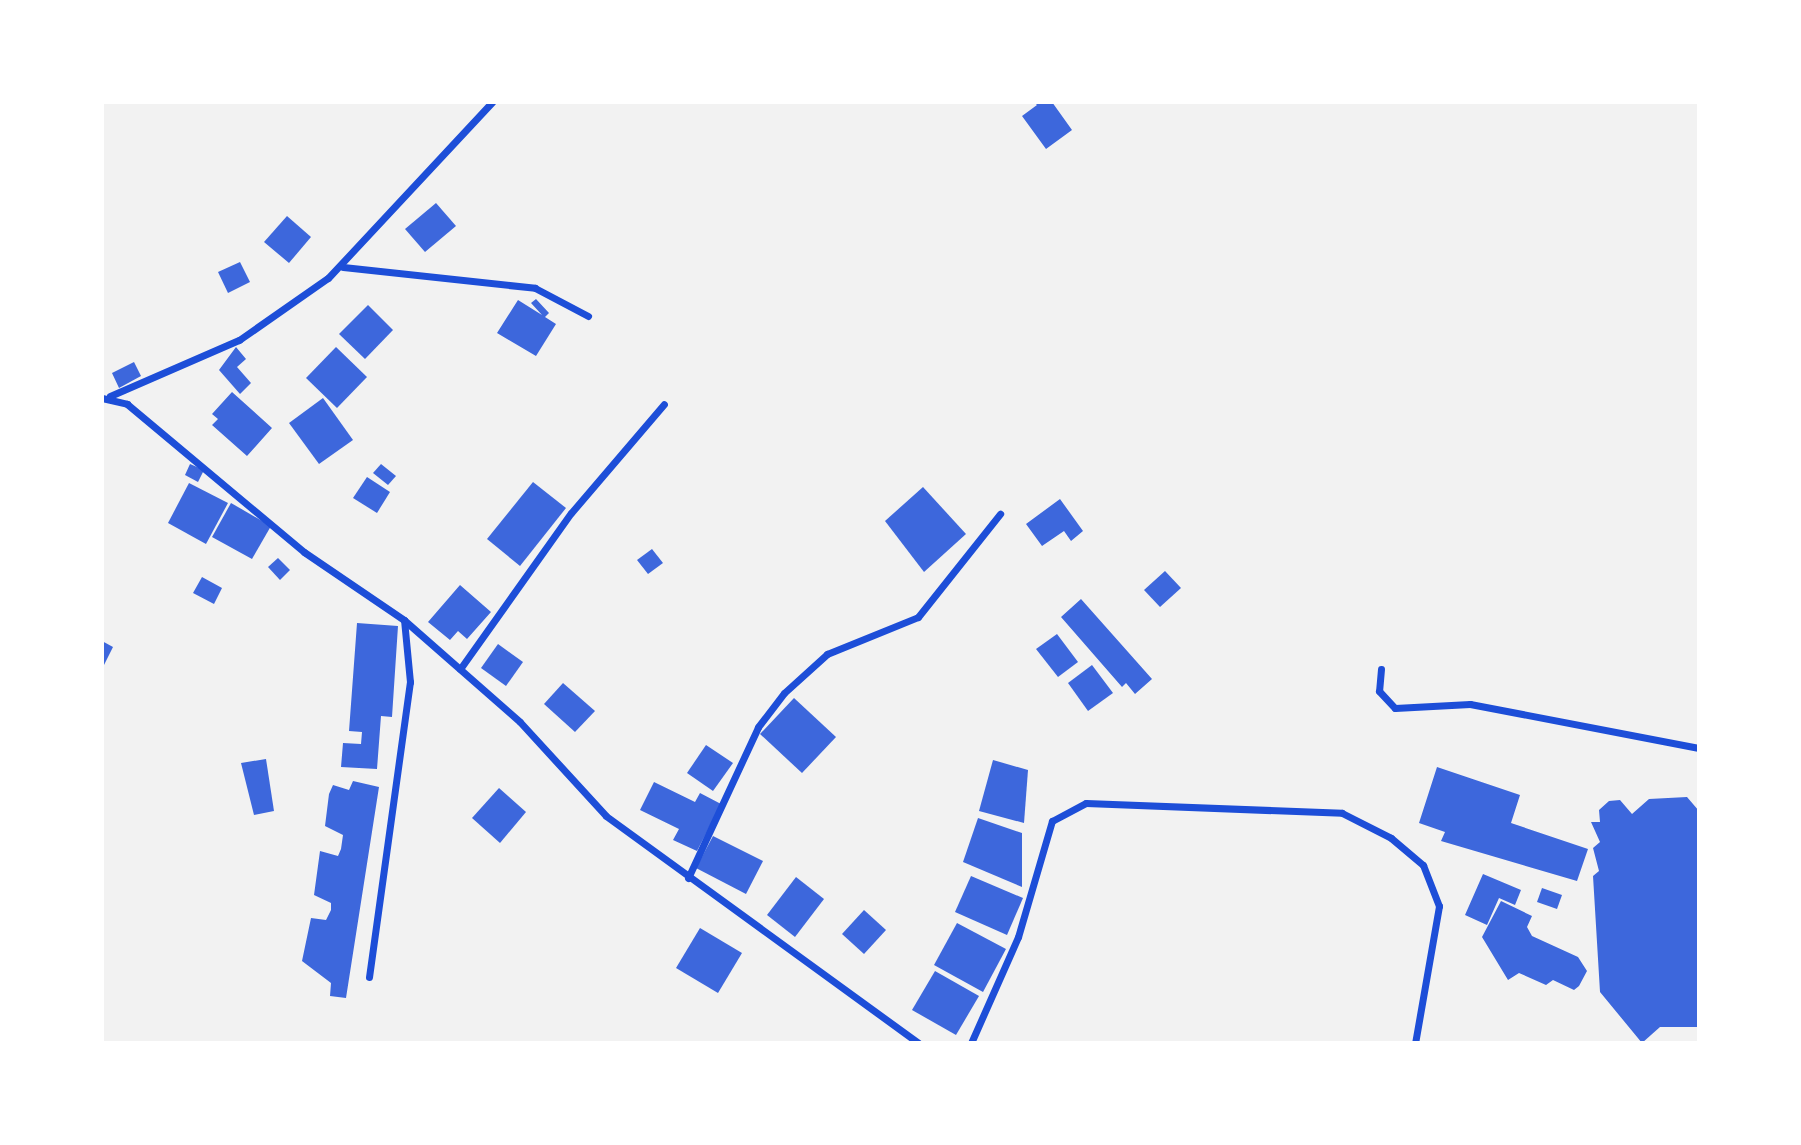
<!DOCTYPE html>
<style>
body{margin:0}
#map{position:relative;width:1801px;height:1145px;overflow:hidden;background:#f2f2f2;font-family:"Fira Sans",sans-serif}
div>[style]{position:absolute}
.building>*{inset:0;background:#3d67dc}
.minor>*{height:7px;margin:-3.5px;padding:0 3.5px;transform-origin:3.5px;border-radius:3.5px;background:#1d4ed8}
span{translate:-50% -50%;white-space:nowrap;text-align:center;line-height:1.15;-webkit-text-stroke:6px #fff;paint-order:stroke}
.frame{position:absolute;inset:0;border:104px solid #fff;pointer-events:none}
</style>
<div id="map">
<div class="building">
<div style="clip-path:polygon(1034px 102px,1052px 102px,1072px 130px,1046px 149px,1022px 116px,1037px 105px)"></div>
<div style="clip-path:polygon(436px 203px,456px 226px,425px 252px,405px 229px)"></div>
<div style="clip-path:polygon(287px 216px,311px 237px,289px 263px,264px 242px)"></div>
<div style="clip-path:polygon(240px 262px,250px 282px,228px 293px,218px 272px)"></div>
<div style="clip-path:polygon(536px 299px,549px 313px,545px 317px,556px 324px,536px 356px,497px 333px,518px 300px,542px 315px,531px 303px)"></div>
<div style="clip-path:polygon(368px 305px,393px 330px,365px 359px,339px 334px)"></div>
<div style="clip-path:polygon(236px 347px,246px 359px,237px 367px,251px 383px,240px 394px,219px 370px)"></div>
<div style="clip-path:polygon(336px 347px,367px 377px,337px 408px,306px 378px)"></div>
<div style="clip-path:polygon(134px 362px,141px 376px,119px 388px,112px 373px)"></div>
<div style="clip-path:polygon(232px 392px,272px 428px,247px 456px,212px 425px,218px 419px,212px 414px)"></div>
<div style="clip-path:polygon(323px 398px,353px 440px,319px 464px,289px 423px)"></div>
<div style="clip-path:polygon(190px 464px,204px 470px,198px 482px,185px 475px)"></div>
<div style="clip-path:polygon(381px 464px,396px 476px,388px 485px,373px 473px)"></div>
<div style="clip-path:polygon(367px 477px,390px 492px,377px 513px,353px 498px)"></div>
<div style="clip-path:polygon(533px 482px,566px 508px,520px 566px,487px 539px)"></div>
<div style="clip-path:polygon(189px 483px,228px 503px,206px 544px,168px 523px)"></div>
<div style="clip-path:polygon(923px 487px,966px 534px,924px 572px,885px 521px)"></div>
<div style="clip-path:polygon(1060px 499px,1083px 531px,1071px 541px,1064px 531px,1042px 546px,1026px 524px)"></div>
<div style="clip-path:polygon(231px 503px,271px 526px,252px 559px,212px 537px)"></div>
<div style="clip-path:polygon(652px 549px,663px 563px,648px 574px,637px 560px)"></div>
<div style="clip-path:polygon(278px 558px,290px 570px,280px 580px,268px 567px)"></div>
<div style="clip-path:polygon(1165px 571px,1181px 588px,1160px 607px,1144px 590px)"></div>
<div style="clip-path:polygon(202px 577px,222px 588px,214px 604px,193px 593px)"></div>
<div style="clip-path:polygon(460px 585px,491px 612px,467px 639px,458px 631px,450px 640px,428px 622px)"></div>
<div style="clip-path:polygon(1081px 599px,1152px 679px,1135px 694px,1126px 683px,1122px 687px,1061px 617px)"></div>
<div style="clip-path:polygon(357px 623px,398px 626px,392px 717px,381px 716px,377px 769px,341px 767px,343px 743px,361px 744px,362px 732px,349px 731px)"></div>
<div style="clip-path:polygon(1057px 634px,1078px 662px,1058px 677px,1036px 649px)"></div>
<div style="clip-path:polygon(102px 641px,113px 647px,102px 669px)"></div>
<div style="clip-path:polygon(498px 644px,523px 662px,506px 686px,481px 668px)"></div>
<div style="clip-path:polygon(1092px 665px,1113px 693px,1088px 711px,1068px 683px)"></div>
<div style="clip-path:polygon(563px 683px,595px 711px,575px 732px,544px 704px)"></div>
<div style="clip-path:polygon(794px 698px,836px 737px,802px 773px,760px 734px)"></div>
<div style="clip-path:polygon(706px 745px,733px 763px,713px 791px,687px 773px)"></div>
<div style="clip-path:polygon(266px 759px,274px 811px,254px 815px,241px 763px)"></div>
<div style="clip-path:polygon(993px 760px,1028px 770px,1024px 823px,979px 811px)"></div>
<div style="clip-path:polygon(1437px 767px,1520px 795px,1511px 823px,1588px 849px,1577px 881px,1441px 841px,1445px 832px,1419px 823px)"></div>
<div style="clip-path:polygon(353px 781px,379px 787px,346px 998px,330px 996px,331px 983px,302px 961px,311px 918px,326px 920px,331px 910px,331px 903px,314px 895px,320px 851px,338px 856px,341px 849px,343px 835px,325px 826px,329px 794px,333px 785px,349px 790px)"></div>
<div style="clip-path:polygon(654px 782px,695px 802px,700px 793px,721px 804px,697px 851px,673px 840px,679px 829px,640px 810px)"></div>
<div style="clip-path:polygon(499px 788px,526px 812px,500px 843px,472px 818px)"></div>
<div style="clip-path:polygon(1687px 797px,1699px 811px,1699px 1027px,1660px 1027px,1642px 1043px,1600px 992px,1593px 876px,1599px 871px,1593px 848px,1600px 842px,1591px 822px,1600px 822px,1599px 810px,1609px 801px,1620px 800px,1632px 814px,1649px 799px)"></div>
<div style="clip-path:polygon(978px 818px,1022px 833px,1022px 887px,963px 862px)"></div>
<div style="clip-path:polygon(713px 836px,763px 861px,746px 894px,696px 868px)"></div>
<div style="clip-path:polygon(1483px 874px,1521px 890px,1515px 905px,1499px 898px,1487px 925px,1465px 915px)"></div>
<div style="clip-path:polygon(971px 876px,1023px 898px,1007px 935px,955px 912px)"></div>
<div style="clip-path:polygon(796px 877px,824px 899px,795px 937px,767px 915px)"></div>
<div style="clip-path:polygon(1542px 888px,1562px 895px,1557px 909px,1537px 902px)"></div>
<div style="clip-path:polygon(1501px 901px,1532px 916px,1527px 927px,1532px 936px,1578px 957px,1587px 971px,1579px 986px,1574px 990px,1553px 980px,1546px 985px,1519px 973px,1508px 980px,1482px 937px)"></div>
<div style="clip-path:polygon(864px 910px,886px 930px,864px 954px,842px 934px)"></div>
<div style="clip-path:polygon(957px 923px,1006px 949px,983px 992px,934px 965px)"></div>
<div style="clip-path:polygon(700px 928px,742px 953px,718px 993px,676px 968px)"></div>
<div style="clip-path:polygon(935px 971px,979px 996px,956px 1035px,912px 1010px)"></div>
</div>
<div class="minor">
<div style="left:343px;top:267px;width:193px;rotate:6.2deg"></div>
<div style="left:535px;top:288px;width:60px;rotate:27.8deg"></div>
<div style="left:110px;top:396px;width:141px;rotate:-23.5deg"></div>
<div style="left:239px;top:340px;width:108px;rotate:-34.9deg"></div>
<div style="left:328px;top:278px;width:241px;rotate:-47deg"></div>
<div style="left:102px;top:398px;width:26px;rotate:13deg"></div>
<div style="left:127px;top:404px;width:231px;rotate:39.9deg"></div>
<div style="left:304px;top:552px;width:121px;rotate:34.2deg"></div>
<div style="left:404px;top:620px;width:154px;rotate:41.3deg"></div>
<div style="left:520px;top:722px;width:127px;rotate:47.5deg"></div>
<div style="left:606px;top:816px;width:386px;rotate:36deg"></div>
<div style="left:460px;top:669px;width:191px;rotate:-54.6deg"></div>
<div style="left:571px;top:513px;width:143px;rotate:-49.5deg"></div>
<div style="left:1381px;top:669px;width:22px;rotate:95deg"></div>
<div style="left:1379px;top:691px;width:23px;rotate:47deg"></div>
<div style="left:1395px;top:708px;width:75px;rotate:-3.1deg"></div>
<div style="left:1470px;top:704px;width:233px;rotate:10.9deg"></div>
<div style="left:688px;top:878px;width:166px;rotate:-65.1deg"></div>
<div style="left:758px;top:727px;width:43px;rotate:-52.6deg"></div>
<div style="left:784px;top:693px;width:58px;rotate:-42.2deg"></div>
<div style="left:827px;top:654px;width:98px;rotate:-22.1deg"></div>
<div style="left:918px;top:617px;width:132px;rotate:-51.5deg"></div>
<div style="left:369px;top:977px;width:298px;rotate:-82.1deg"></div>
<div style="left:410px;top:682px;width:62px;rotate:-95.5deg"></div>
<div style="left:971px;top:1043px;width:116px;rotate:-66.1deg"></div>
<div style="left:1018px;top:937px;width:121px;rotate:-73.7deg"></div>
<div style="left:1052px;top:821px;width:38px;rotate:-28deg"></div>
<div style="left:1086px;top:803px;width:256px;rotate:2.2deg"></div>
<div style="left:1342px;top:813px;width:55px;rotate:27deg"></div>
<div style="left:1391px;top:838px;width:42px;rotate:40.2deg"></div>
<div style="left:1423px;top:865px;width:44px;rotate:68.7deg"></div>
<div style="left:1439px;top:906px;width:139px;rotate:99.9deg"></div>
</div>
<div class="frame"></div>
</div>
